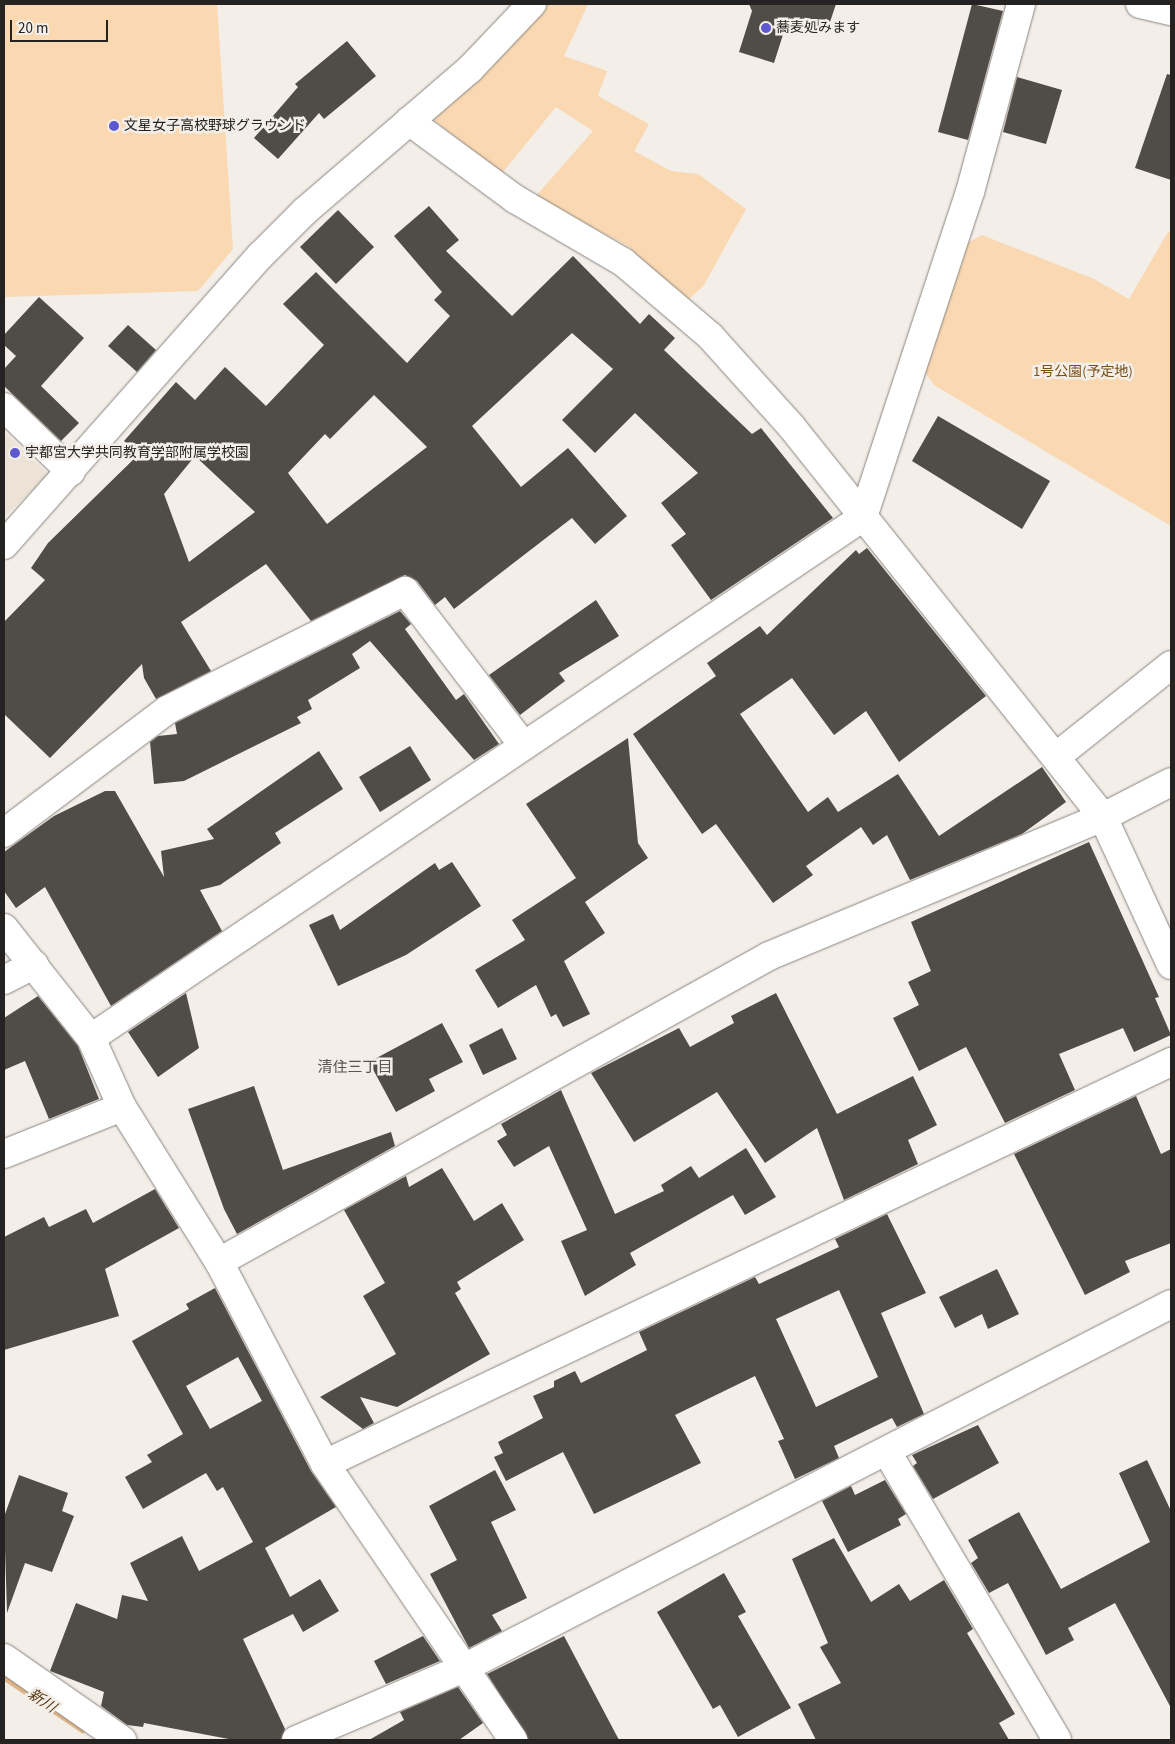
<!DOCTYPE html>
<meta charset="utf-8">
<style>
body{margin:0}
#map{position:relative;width:1175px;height:1744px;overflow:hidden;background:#f3eee8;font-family:"Source Sans 3","Noto Sans JP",sans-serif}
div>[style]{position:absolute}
.built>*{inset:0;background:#ece2d6}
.green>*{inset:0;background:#f9d8b2}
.water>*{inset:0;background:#e2b888}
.building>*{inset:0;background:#504c47}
.roads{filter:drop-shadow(0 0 1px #8a8580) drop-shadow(0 0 1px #8a8580)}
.minor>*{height:28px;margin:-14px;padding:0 14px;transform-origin:14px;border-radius:14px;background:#fff}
.dots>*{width:14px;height:14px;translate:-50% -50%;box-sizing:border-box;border:2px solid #f3eee8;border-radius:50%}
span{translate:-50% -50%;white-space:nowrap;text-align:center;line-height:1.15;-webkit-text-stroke:5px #f3eee8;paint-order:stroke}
.poi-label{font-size:14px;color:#242321}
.left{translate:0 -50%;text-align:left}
.park-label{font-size:14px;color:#774e16}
.neighbourhood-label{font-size:15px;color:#5a5551}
.water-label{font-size:15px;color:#543712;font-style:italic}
.frame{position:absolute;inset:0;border:5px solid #242321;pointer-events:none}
.scale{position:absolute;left:10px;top:20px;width:98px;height:22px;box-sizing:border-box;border:2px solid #242321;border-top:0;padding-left:6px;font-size:15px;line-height:18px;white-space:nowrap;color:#242321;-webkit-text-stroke:4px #f3eee8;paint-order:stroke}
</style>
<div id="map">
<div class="built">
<div style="clip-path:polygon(4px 432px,49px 475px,4px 517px)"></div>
</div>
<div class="green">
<div style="clip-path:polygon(4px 4px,217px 4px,233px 249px,198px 291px,4px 297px)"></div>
<div style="clip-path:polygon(545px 4px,588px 4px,564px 56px,607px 71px,598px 96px,649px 124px,634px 151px,671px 171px,698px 174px,746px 209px,704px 285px,686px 302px,628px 246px,535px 197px,593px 131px,556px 107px,502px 173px,434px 120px)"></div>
<div style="clip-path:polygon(1168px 232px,1171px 233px,1171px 526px,934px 385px,924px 371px,967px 243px,982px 235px,1094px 279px,1129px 299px)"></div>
</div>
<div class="water">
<div style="clip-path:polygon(4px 1669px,88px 1726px,83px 1734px,4px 1681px)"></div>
</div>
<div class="building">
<div style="clip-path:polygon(749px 4px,836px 4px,826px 34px,787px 22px,774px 63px,739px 52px,752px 11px)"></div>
<div style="clip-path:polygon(972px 4px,1003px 11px,968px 140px,938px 132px)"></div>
<div style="clip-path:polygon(347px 41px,376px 76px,324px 119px,319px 113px,278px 159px,254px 138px,298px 87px,295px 84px)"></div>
<div style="clip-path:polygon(1167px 74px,1171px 75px,1171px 180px,1135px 168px)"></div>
<div style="clip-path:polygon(1017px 77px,1062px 90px,1046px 144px,1003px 132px)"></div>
<div style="clip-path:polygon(evenodd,429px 206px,459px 240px,446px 251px,512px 316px,573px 256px,640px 324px,649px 314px,675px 338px,664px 350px,752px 434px,761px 428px,833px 518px,711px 600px,671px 545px,686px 534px,661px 503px,698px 473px,635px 413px,595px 453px,562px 420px,613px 369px,572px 333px,472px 426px,521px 487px,568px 448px,627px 516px,595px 544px,572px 518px,454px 609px,445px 597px,435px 605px,417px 581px,405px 575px,311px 621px,266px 564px,181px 622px,211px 671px,156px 699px,144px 678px,142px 664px,50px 758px,4px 714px,4px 622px,45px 580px,31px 568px,48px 543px,139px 454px,124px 441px,176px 382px,195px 400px,225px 367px,266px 406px,324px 345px,283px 304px,316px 272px,407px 363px,450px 316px,434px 300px,442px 292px,394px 236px,429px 206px,374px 395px,427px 447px,327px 524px,288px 473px,325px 434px,330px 439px,374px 395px,429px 206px,195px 456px,255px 512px,189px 562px,164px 494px,195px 456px)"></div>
<div style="clip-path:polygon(338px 210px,374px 247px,336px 284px,300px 247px)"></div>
<div style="clip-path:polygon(39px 297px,84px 338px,41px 386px,79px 423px,61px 441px,4px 386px,4px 369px,16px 356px,4px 345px,4px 335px)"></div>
<div style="clip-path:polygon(128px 325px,156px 350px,137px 372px,108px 346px)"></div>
<div style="clip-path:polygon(938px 416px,1050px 481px,1022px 529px,912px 461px)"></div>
<div style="clip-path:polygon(867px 548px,986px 696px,899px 762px,866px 711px,834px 735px,792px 678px,740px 714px,808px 812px,828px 797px,838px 812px,898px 774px,939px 836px,1042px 767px,1066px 802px,1022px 834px,910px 880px,887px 835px,873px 845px,861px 827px,806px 866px,813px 875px,773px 903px,716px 824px,702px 834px,633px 734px,716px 676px,707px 663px,760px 626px,767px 635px,856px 550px,859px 554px)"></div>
<div style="clip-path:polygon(596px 600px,619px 636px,559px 673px,565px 681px,520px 715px,489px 675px)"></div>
<div style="clip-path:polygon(400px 611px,411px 624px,405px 629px,456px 700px,464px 694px,499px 744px,474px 760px,370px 641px,352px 654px,360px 668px,308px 700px,312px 709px,297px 717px,301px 723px,184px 781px,154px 784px,150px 742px,158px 736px,177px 734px,175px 723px)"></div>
<div style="clip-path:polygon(628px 738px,638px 843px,648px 858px,585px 902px,605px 933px,564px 961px,590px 1014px,563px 1027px,556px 1014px,551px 1017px,536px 985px,498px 1008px,475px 970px,525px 940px,512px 920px,576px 878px,526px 804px)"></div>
<div style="clip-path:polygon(410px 746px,431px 780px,380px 812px,359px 777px)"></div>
<div style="clip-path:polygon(319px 751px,343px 789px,275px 833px,281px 843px,220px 885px,200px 890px,222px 931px,111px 1006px,45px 887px,16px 908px,4px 891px,4px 852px,54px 816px,105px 791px,115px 791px,164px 877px,161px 851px,214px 839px,207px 829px)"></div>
<div style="clip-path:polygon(1089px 842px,1159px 997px,1155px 998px,1171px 1035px,1134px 1052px,1123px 1028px,1059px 1054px,1075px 1090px,1005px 1123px,966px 1047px,919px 1071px,893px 1018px,919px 1005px,908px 982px,931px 971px,911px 922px)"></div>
<div style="clip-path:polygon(452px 862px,481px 906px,406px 955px,338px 986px,309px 925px,333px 914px,340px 930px,435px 863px,439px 870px)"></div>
<div style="clip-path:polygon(186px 993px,199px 1048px,158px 1077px,128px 1032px)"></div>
<div style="clip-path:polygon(776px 993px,837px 1114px,913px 1076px,937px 1125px,908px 1140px,918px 1164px,844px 1200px,817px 1128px,765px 1163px,717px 1092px,634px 1142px,591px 1073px,679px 1028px,690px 1047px,734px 1023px,731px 1016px)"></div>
<div style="clip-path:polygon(38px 996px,78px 1046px,99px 1099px,49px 1119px,25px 1061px,4px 1070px,4px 1018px)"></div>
<div style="clip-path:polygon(442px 1023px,463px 1062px,429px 1079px,435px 1091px,396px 1112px,369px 1062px)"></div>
<div style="clip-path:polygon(502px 1028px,517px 1059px,483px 1075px,469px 1045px)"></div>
<div style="clip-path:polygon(254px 1086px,283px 1170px,391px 1132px,395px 1146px,237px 1234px,224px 1209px,188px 1109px)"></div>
<div style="clip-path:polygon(561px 1090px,615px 1214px,664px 1191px,661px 1185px,691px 1166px,699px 1178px,746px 1148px,776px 1197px,745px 1215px,733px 1195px,630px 1253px,636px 1265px,585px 1296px,561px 1241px,587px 1230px,549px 1146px,514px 1167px,497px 1141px,507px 1135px,501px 1124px)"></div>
<div style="clip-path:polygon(1136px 1096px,1161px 1154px,1171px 1149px,1171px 1243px,1125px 1261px,1130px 1272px,1085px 1295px,1014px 1154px)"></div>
<div style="clip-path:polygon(442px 1168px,474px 1221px,502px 1203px,524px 1240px,457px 1282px,461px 1289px,455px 1293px,490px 1354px,397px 1407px,360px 1397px,374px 1423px,363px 1429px,320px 1397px,396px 1354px,363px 1296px,385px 1283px,344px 1210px,406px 1176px,409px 1187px)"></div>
<div style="clip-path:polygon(155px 1189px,179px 1228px,105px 1269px,119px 1316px,4px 1350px,4px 1237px,44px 1217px,49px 1227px,86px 1209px,93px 1223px)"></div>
<div style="clip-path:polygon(evenodd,887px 1214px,926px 1293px,881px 1313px,924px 1414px,897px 1427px,892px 1418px,834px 1446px,839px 1458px,795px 1479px,778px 1441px,784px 1439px,755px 1376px,675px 1415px,701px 1463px,594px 1514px,563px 1452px,506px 1481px,494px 1457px,503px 1453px,498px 1442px,543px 1418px,533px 1396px,554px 1387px,554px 1381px,575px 1371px,581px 1383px,647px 1350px,639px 1332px,755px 1277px,759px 1284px,839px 1247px,835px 1239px,887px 1214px,839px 1290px,878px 1377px,816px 1407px,776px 1319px,839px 1290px)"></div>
<div style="clip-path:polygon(997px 1269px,1019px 1314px,988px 1329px,982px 1314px,955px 1328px,939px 1297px)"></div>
<div style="clip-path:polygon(evenodd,215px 1288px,311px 1471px,336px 1507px,265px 1548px,290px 1597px,320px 1579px,339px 1611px,303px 1632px,293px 1614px,243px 1639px,285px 1729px,281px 1740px,234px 1740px,144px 1723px,143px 1727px,127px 1725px,101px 1706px,104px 1692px,50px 1671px,76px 1603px,117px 1619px,122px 1595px,148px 1601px,130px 1563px,182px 1536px,199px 1571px,253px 1542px,223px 1487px,217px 1491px,206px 1473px,143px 1509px,125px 1477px,152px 1462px,147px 1455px,183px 1434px,132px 1341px,189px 1309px,186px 1304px,215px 1288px,238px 1357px,262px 1401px,210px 1429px,186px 1386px,238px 1357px)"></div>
<div style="clip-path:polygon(978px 1425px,999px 1463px,933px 1499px,913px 1466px,917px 1463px,912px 1455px)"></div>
<div style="clip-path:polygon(1147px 1460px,1171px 1511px,1171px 1708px,1115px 1603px,1068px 1628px,1074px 1640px,1046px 1655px,1008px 1583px,989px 1593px,971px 1563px,978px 1558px,968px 1540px,1019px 1512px,1061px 1589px,1150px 1542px,1119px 1473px)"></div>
<div style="clip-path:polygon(495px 1470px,516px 1510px,491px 1522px,527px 1598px,492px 1615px,502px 1631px,469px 1648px,430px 1574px,457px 1560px,429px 1506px)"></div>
<div style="clip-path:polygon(19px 1475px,68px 1493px,62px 1511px,74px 1516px,52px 1572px,25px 1563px,7px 1613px,4px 1517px)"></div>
<div style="clip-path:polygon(885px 1480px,906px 1514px,898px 1519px,901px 1525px,848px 1552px,822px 1501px,851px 1486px,855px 1495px)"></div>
<div style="clip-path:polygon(834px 1538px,871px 1602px,899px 1584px,910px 1601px,944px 1580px,973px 1629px,967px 1633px,1015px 1714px,999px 1723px,1009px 1740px,816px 1740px,798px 1704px,841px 1683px,820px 1647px,828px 1643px,792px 1559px)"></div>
<div style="clip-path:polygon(724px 1573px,746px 1612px,738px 1616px,791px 1708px,738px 1737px,720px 1705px,713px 1709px,657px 1612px)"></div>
<div style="clip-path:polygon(423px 1636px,440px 1661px,386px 1684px,374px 1661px)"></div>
<div style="clip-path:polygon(564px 1636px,619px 1740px,529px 1740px,487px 1674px)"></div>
<div style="clip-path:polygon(458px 1687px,483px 1723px,459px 1740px,369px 1740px,404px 1720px,400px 1712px)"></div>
</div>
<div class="roads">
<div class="minor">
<div style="left:1140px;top:4px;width:32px;rotate:13deg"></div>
<div style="left:409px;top:121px;width:132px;rotate:36.3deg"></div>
<div style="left:515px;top:199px;width:125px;rotate:30.3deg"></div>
<div style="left:623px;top:262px;width:114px;rotate:40.4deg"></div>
<div style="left:710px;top:336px;width:121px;rotate:48deg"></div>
<div style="left:791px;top:426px;width:500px;rotate:51.41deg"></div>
<div style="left:1103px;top:817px;width:163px;rotate:65.3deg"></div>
<div style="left:4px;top:407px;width:93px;rotate:44.1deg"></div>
<div style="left:4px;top:545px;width:387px;rotate:-48.5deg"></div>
<div style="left:261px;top:255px;width:62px;rotate:-45deg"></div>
<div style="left:305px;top:211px;width:218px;rotate:-40.7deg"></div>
<div style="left:470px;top:69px;width:90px;rotate:-46.4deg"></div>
<div style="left:1057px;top:756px;width:146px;rotate:-38.6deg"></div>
<div style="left:4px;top:833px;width:204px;rotate:-37deg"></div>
<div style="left:167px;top:710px;width:266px;rotate:-26.6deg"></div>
<div style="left:405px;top:591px;width:195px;rotate:52.5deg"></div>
<div style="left:4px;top:928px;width:140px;rotate:51.7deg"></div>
<div style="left:91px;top:1038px;width:76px;rotate:65.8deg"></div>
<div style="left:122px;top:1107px;width:183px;rotate:58deg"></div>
<div style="left:219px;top:1262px;width:228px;rotate:62.3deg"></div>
<div style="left:325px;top:1464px;width:334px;rotate:55.7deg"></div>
<div style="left:4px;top:980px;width:34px;rotate:-27deg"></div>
<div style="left:91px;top:1038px;width:931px;rotate:-34.01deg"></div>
<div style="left:863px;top:517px;width:342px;rotate:-71.8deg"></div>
<div style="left:970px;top:192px;width:195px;rotate:-74.8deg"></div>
<div style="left:4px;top:1154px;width:127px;rotate:-21.7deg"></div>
<div style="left:219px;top:1262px;width:629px;rotate:-29.09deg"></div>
<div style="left:769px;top:956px;width:362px;rotate:-22.6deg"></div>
<div style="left:1103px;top:817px;width:76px;rotate:-27.2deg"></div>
<div style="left:887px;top:1452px;width:334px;rotate:59.4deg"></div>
<div style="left:325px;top:1464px;width:937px;rotate:-25.42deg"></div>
<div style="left:4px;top:1658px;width:144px;rotate:34.8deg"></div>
<div style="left:296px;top:1740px;width:185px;rotate:-23.2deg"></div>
<div style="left:466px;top:1667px;width:793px;rotate:-27.24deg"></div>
</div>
</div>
<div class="dots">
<div style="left:766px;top:28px;background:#5e59d1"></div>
<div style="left:114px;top:126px;background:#5e59d1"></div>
<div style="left:15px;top:453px;background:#5e59d1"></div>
</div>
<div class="poi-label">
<span class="left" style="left:776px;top:28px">蕎麦処みます</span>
<span class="left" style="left:124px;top:126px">文星女子高校野球グラウンド</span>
<span class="left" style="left:25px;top:453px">宇都宮大学共同教育学部附属学校園</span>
</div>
<div class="park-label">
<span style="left:1083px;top:372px">1号公園(予定地)</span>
</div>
<div class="neighbourhood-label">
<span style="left:355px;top:1068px">清住三丁目</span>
</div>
<div class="water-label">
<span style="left:42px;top:1701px;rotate:34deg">新川</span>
</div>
<div class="frame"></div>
<div class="scale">20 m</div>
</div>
